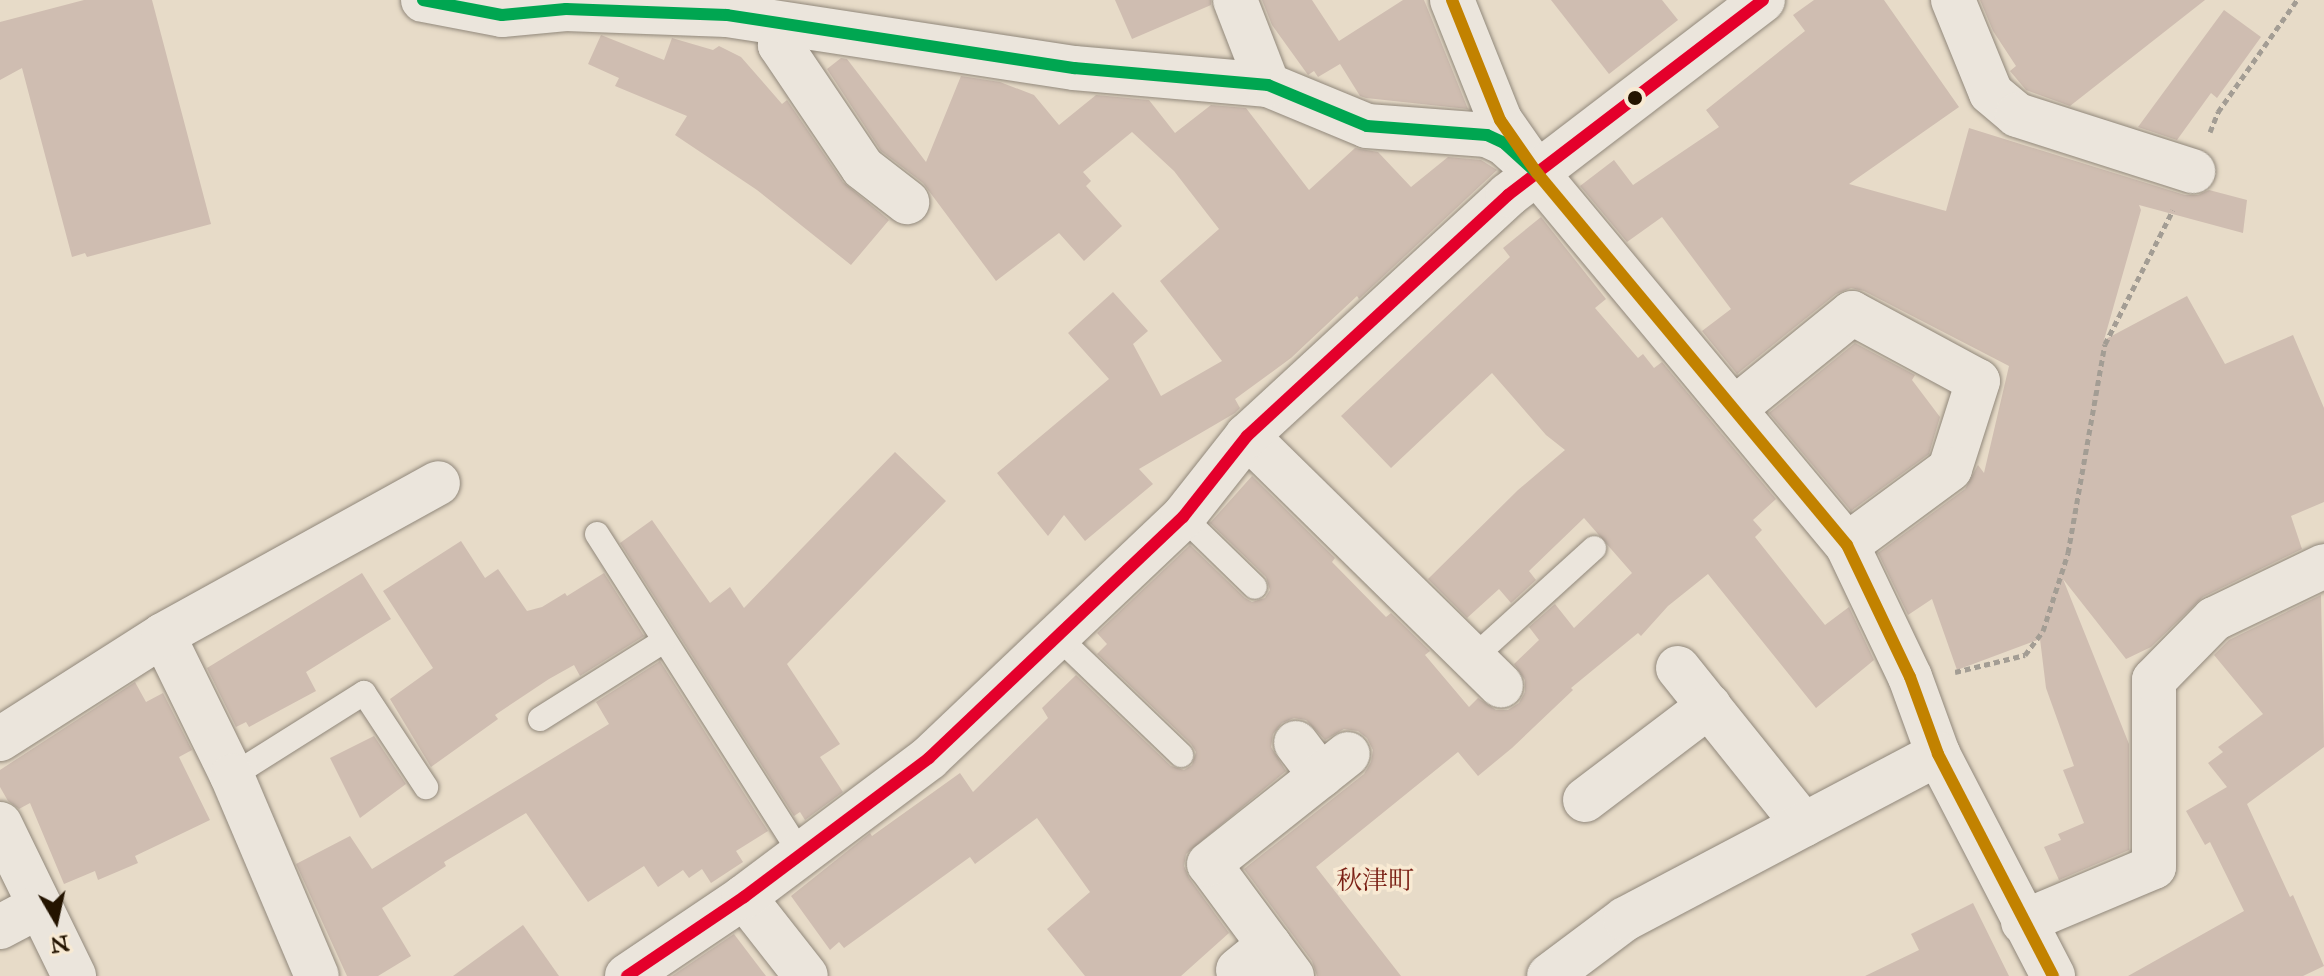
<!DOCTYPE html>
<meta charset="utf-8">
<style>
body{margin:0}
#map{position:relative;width:2324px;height:976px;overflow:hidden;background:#e7dbc8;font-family:"IM FELL Great Primer","Noto Serif JP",serif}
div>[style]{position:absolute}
.building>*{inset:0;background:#cfbdb1}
.path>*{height:5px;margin-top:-2.5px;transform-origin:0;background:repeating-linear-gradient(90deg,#a39d94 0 6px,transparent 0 10px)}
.roads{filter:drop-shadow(0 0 2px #91887b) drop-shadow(0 0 2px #91887b)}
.service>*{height:24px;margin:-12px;padding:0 12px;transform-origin:12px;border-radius:12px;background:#ebe5dc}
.minor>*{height:44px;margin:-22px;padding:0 22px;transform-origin:22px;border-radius:22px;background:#ebe5dc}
.bus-1>*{height:12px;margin:-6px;padding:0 6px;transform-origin:6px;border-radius:6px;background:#e4002b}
.bus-2>*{height:12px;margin:-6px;padding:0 6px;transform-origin:6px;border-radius:6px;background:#00a651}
.bus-3>*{height:12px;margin:-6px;padding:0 6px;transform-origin:6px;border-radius:6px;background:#c28200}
.dots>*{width:22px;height:22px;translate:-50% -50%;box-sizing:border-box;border:4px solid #f8ead3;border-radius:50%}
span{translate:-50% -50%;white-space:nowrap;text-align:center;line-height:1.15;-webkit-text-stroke:7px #f8ead3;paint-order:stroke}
.quarter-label{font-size:26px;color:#7a1f14}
.north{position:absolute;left:16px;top:880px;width:80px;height:80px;-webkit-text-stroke:6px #f8ead3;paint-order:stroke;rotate:171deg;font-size:22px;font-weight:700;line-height:32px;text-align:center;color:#241400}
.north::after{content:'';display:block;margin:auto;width:28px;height:36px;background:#241400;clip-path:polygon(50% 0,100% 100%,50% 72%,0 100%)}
</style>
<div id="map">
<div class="building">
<div style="clip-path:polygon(84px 0,152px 0,211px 224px,87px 257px,85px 253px,72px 257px,22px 68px,0 80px,0 22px)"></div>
<div style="clip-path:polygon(1115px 0,1211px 0,1211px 5px,1132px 39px)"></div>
<div style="clip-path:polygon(1262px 0,1312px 0,1339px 41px,1403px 0,1424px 0,1468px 109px,1366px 98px,1360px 96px,1340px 64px,1318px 77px,1314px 71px,1308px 75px,1272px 25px)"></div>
<div style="clip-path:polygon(1551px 0,1662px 0,1678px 20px,1609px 74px)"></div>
<div style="clip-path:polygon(1814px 0,1884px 0,1959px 107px,1849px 184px,1946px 211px,1969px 128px,2185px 195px,2198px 195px,2209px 190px,2247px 200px,2243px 233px,2139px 205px,2141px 210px,2104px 340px,2187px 296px,2225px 364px,2293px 335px,2324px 408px,2324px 502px,2291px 516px,2302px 549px,2203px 597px,2151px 647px,2126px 659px,2063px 579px,2129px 744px,2129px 850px,2059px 880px,2044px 847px,2061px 840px,2058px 834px,2084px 823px,2063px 770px,2074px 766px,2046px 688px,2040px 639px,1957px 670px,1932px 599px,1908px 615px,1878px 553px,1965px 489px,1978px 465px,1984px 473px,2009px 366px,1864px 291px,1851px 288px,1836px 294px,1737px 374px,1702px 331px,1731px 309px,1662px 217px,1627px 242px,1580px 186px,1614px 160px,1633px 185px,1719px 127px,1706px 110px,1805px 31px,1793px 15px)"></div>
<div style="clip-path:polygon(1980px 0,2205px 0,2070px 106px,2026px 90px,2010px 71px,2016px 66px,1993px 31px)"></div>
<div style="clip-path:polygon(2224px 10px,2261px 37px,2217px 98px,2211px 93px,2177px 140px,2138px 127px)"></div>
<div style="clip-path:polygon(601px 35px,664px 60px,672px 38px,713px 50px,719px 46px,741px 57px,782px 104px,787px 100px,843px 182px,889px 220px,851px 265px,757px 190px,675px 135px,687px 116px,615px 86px,619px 78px,588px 64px)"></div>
<div style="clip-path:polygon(841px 58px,847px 59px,926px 162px,961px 76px,1000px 82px,1034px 95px,1059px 125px,1096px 95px,1149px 100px,1175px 133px,1211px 105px,1246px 108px,1309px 190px,1355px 148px,1378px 152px,1411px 187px,1448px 157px,1481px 160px,1497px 170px,1359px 299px,1357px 296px,1291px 358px,1235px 399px,1240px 408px,1235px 413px,1139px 469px,1153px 484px,1085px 541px,1064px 515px,1048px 536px,997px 473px,1109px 379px,1068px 333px,1113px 292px,1148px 331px,1133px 344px,1161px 396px,1222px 361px,1160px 281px,1219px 229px,1174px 171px,1132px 132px,1083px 172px,1091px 181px,1086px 186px,1122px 226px,1084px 261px,1059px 233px,996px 281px,923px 183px,881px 151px,827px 69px)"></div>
<div style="clip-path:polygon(1541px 217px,1606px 299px,1595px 308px,1638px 358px,1643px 354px,1654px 368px,1662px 362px,1776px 499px,1753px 520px,1762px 530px,1755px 537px,1825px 625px,1849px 607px,1874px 660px,1816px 708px,1708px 574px,1668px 606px,1641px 636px,1638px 633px,1571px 688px,1573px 690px,1512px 748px,1478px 776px,1458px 752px,1316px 867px,1401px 976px,1317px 976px,1312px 961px,1244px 869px,1364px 774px,1371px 762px,1373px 750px,1367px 738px,1358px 731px,1344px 729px,1325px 740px,1306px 720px,1294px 718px,1282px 723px,1273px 734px,1271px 747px,1286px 771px,1186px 854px,1184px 866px,1189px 878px,1229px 933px,1181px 976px,1085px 976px,1047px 929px,1090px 892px,1037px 818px,975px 864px,970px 857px,844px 948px,839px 942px,830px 950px,791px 896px,870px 833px,872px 836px,960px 773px,973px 792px,1048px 718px,1042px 708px,1076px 675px,1171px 766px,1184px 770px,1192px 765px,1196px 752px,1191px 744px,1097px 654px,1107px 644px,1097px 633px,1190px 545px,1245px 598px,1252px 602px,1265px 598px,1270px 590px,1266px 577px,1210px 523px,1252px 476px,1335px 558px,1332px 562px,1386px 617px,1391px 613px,1430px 651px,1425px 655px,1469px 707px,1478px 698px,1496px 710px,1508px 710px,1519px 703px,1525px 692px,1525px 680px,1514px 664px,1539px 640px,1529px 627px,1555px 604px,1574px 628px,1632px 573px,1584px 518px,1529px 571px,1536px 580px,1511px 603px,1499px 589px,1467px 618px,1428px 579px,1518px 490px,1565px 450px,1546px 435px,1492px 373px,1391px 468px,1341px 416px,1510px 257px,1503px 248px)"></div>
<div style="clip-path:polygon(1855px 343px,1915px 375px,1912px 380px,1940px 417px,1929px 454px,1851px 511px,1769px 413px)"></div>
<div style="clip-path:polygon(895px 452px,946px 501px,787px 664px,840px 744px,820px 757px,843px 792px,805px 820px,800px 812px,794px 816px,620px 543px,652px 520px,710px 603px,730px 587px,744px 608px)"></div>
<div style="clip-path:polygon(461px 541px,485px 578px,498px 569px,527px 611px,542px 607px,565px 593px,567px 596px,604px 573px,644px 636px,580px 676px,574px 665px,549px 679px,495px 715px,498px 719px,431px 767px,390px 699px,433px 668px,383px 591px)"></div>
<div style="clip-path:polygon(362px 573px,391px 619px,306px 672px,316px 691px,249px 727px,246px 722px,236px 727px,207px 668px)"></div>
<div style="clip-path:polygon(2321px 595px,2324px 747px,2247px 804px,2290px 897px,2293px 895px,2324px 966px,2303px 976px,2128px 976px,2244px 911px,2210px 842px,2205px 845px,2186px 811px,2227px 787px,2208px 763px,2223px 752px,2218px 747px,2263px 714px,2214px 655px,2229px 640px)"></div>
<div style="clip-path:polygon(660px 661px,768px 831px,736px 851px,743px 862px,711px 883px,702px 869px,689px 878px,683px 870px,658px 887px,644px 866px,588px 902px,526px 813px,444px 862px,446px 866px,382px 908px,411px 956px,378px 976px,347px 976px,296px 864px,350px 836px,372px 869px,609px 724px,596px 702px)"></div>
<div style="clip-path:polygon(135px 682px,146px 702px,163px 693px,192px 750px,179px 757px,210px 820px,135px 856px,138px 863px,98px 880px,95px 871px,64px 884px,30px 803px,19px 809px,8px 801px,0 787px,0 770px)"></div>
<div style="clip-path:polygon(374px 736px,406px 784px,360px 818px,330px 758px)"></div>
<div style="clip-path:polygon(1973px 903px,2009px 976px,1865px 976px,1919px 950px,1911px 934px)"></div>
<div style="clip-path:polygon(523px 925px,559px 976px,453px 976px)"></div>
<div style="clip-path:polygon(734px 934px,766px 976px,672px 976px)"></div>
</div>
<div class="path">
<div style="left:2210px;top:132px;width:22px;rotate:-68deg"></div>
<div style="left:2218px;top:112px;width:137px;rotate:-54.8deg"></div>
<div style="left:1955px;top:672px;width:72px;rotate:-13.7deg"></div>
<div style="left:2025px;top:655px;width:30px;rotate:-53deg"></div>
<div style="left:2043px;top:631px;width:82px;rotate:-72.2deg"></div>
<div style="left:2068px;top:553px;width:212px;rotate:-80deg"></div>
<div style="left:2105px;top:344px;width:150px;rotate:-63.1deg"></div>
</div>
<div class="roads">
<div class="service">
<div style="left:1183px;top:517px;width:100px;rotate:44.2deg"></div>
<div style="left:597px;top:534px;width:378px;rotate:57.5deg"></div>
<div style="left:1057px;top:636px;width:172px;rotate:43.8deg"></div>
<div style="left:1474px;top:657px;width:162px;rotate:-42.2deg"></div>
<div style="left:540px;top:719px;width:146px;rotate:-32.2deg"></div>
<div style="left:232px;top:776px;width:156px;rotate:-32.2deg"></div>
<div style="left:364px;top:693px;width:113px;rotate:56.6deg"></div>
</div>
<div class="minor">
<div style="left:423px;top:0;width:80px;rotate:10.8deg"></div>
<div style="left:502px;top:15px;width:64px;rotate:-5.4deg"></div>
<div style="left:566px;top:9px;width:161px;rotate:2.1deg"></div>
<div style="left:727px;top:15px;width:351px;rotate:8.7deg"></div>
<div style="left:1074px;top:68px;width:195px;rotate:5deg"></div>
<div style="left:1268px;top:85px;width:107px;rotate:22.5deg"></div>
<div style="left:1367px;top:126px;width:120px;rotate:4.3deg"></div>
<div style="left:1487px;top:135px;width:19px;rotate:25deg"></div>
<div style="left:1504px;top:143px;width:25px;rotate:42deg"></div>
<div style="left:1235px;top:0;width:91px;rotate:68.8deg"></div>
<div style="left:1452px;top:0;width:129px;rotate:68.2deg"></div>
<div style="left:1500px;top:120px;width:65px;rotate:55.1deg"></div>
<div style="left:1537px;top:173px;width:484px;rotate:50.2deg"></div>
<div style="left:1847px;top:545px;width:146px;rotate:64.5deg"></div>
<div style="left:1910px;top:677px;width:82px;rotate:70deg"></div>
<div style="left:1938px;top:754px;width:250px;rotate:62.6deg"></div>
<div style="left:1953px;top:0;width:100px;rotate:67.8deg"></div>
<div style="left:1991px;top:93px;width:34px;rotate:40deg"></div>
<div style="left:2017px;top:115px;width:185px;rotate:17.7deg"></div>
<div style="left:783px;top:25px;width:20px;rotate:99deg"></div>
<div style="left:780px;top:45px;width:148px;rotate:56deg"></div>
<div style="left:863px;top:168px;width:56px;rotate:37.7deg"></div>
<div style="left:1734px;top:409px;width:152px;rotate:-39.1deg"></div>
<div style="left:1852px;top:313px;width:143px;rotate:28.4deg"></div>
<div style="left:1978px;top:381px;width:92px;rotate:107.7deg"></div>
<div style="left:1950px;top:469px;width:128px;rotate:143.6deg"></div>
<div style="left:1247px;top:436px;width:356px;rotate:44.5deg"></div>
<div style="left:163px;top:635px;width:157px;rotate:63.9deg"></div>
<div style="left:232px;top:776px;width:217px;rotate:67deg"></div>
<div style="left:1678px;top:668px;width:201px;rotate:51.3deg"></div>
<div style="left:0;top:739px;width:193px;rotate:-32.5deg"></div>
<div style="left:163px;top:635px;width:314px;rotate:-28.9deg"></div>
<div style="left:1296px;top:743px;width:41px;rotate:52.9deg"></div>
<div style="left:1585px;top:800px;width:156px;rotate:-37.2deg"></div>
<div style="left:0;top:824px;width:169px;rotate:64deg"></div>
<div style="left:744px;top:897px;width:100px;rotate:51.9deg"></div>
<div style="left:2023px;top:922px;width:142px;rotate:-22.8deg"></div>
<div style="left:2154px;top:867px;width:187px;rotate:-90deg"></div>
<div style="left:2154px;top:680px;width:86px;rotate:-45.5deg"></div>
<div style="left:2214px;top:619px;width:122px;rotate:-25.7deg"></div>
<div style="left:0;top:927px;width:45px;rotate:-27.7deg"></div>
<div style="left:1238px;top:970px;width:40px;rotate:-39deg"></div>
<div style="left:627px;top:976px;width:141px;rotate:-34deg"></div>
<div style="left:744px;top:897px;width:231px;rotate:-36.9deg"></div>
<div style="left:929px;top:758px;width:350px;rotate:-43.5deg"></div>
<div style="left:1183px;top:517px;width:103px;rotate:-51.7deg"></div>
<div style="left:1247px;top:436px;width:355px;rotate:-42.7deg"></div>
<div style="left:1508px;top:195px;width:321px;rotate:-37.4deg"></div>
<div style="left:1292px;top:976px;width:139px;rotate:-126.5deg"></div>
<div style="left:1209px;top:864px;width:177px;rotate:-38.4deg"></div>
<div style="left:1549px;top:976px;width:95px;rotate:-36.9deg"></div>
<div style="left:1625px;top:919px;width:354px;rotate:-27.8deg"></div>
</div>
</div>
<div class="bus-1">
<div style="left:627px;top:976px;width:141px;rotate:-34deg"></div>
<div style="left:744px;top:897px;width:231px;rotate:-36.9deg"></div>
<div style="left:929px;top:758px;width:350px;rotate:-43.5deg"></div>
<div style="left:1183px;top:517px;width:103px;rotate:-51.7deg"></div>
<div style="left:1247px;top:436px;width:355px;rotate:-42.7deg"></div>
<div style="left:1508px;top:195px;width:321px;rotate:-37.4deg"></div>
</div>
<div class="bus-2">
<div style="left:423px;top:0;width:80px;rotate:10.8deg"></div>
<div style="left:502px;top:15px;width:64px;rotate:-5.4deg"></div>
<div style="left:566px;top:9px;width:161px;rotate:2.1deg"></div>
<div style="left:727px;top:15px;width:351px;rotate:8.7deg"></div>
<div style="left:1074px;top:68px;width:195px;rotate:5deg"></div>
<div style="left:1268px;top:85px;width:107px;rotate:22.5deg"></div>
<div style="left:1367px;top:126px;width:120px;rotate:4.3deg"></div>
<div style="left:1487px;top:135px;width:19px;rotate:25deg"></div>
<div style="left:1504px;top:143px;width:45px;rotate:42.3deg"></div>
</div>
<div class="bus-3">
<div style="left:1452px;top:0;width:129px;rotate:68.2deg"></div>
<div style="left:1500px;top:120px;width:65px;rotate:55.1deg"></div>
<div style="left:1537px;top:173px;width:484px;rotate:50.2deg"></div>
<div style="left:1847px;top:545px;width:146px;rotate:64.5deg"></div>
<div style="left:1910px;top:677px;width:82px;rotate:70deg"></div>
<div style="left:1938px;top:754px;width:250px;rotate:62.6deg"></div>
</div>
<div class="dots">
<div style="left:1635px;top:98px;background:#241400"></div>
</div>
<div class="quarter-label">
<span style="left:1375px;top:881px">秋津町</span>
</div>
<div class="north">N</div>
</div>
